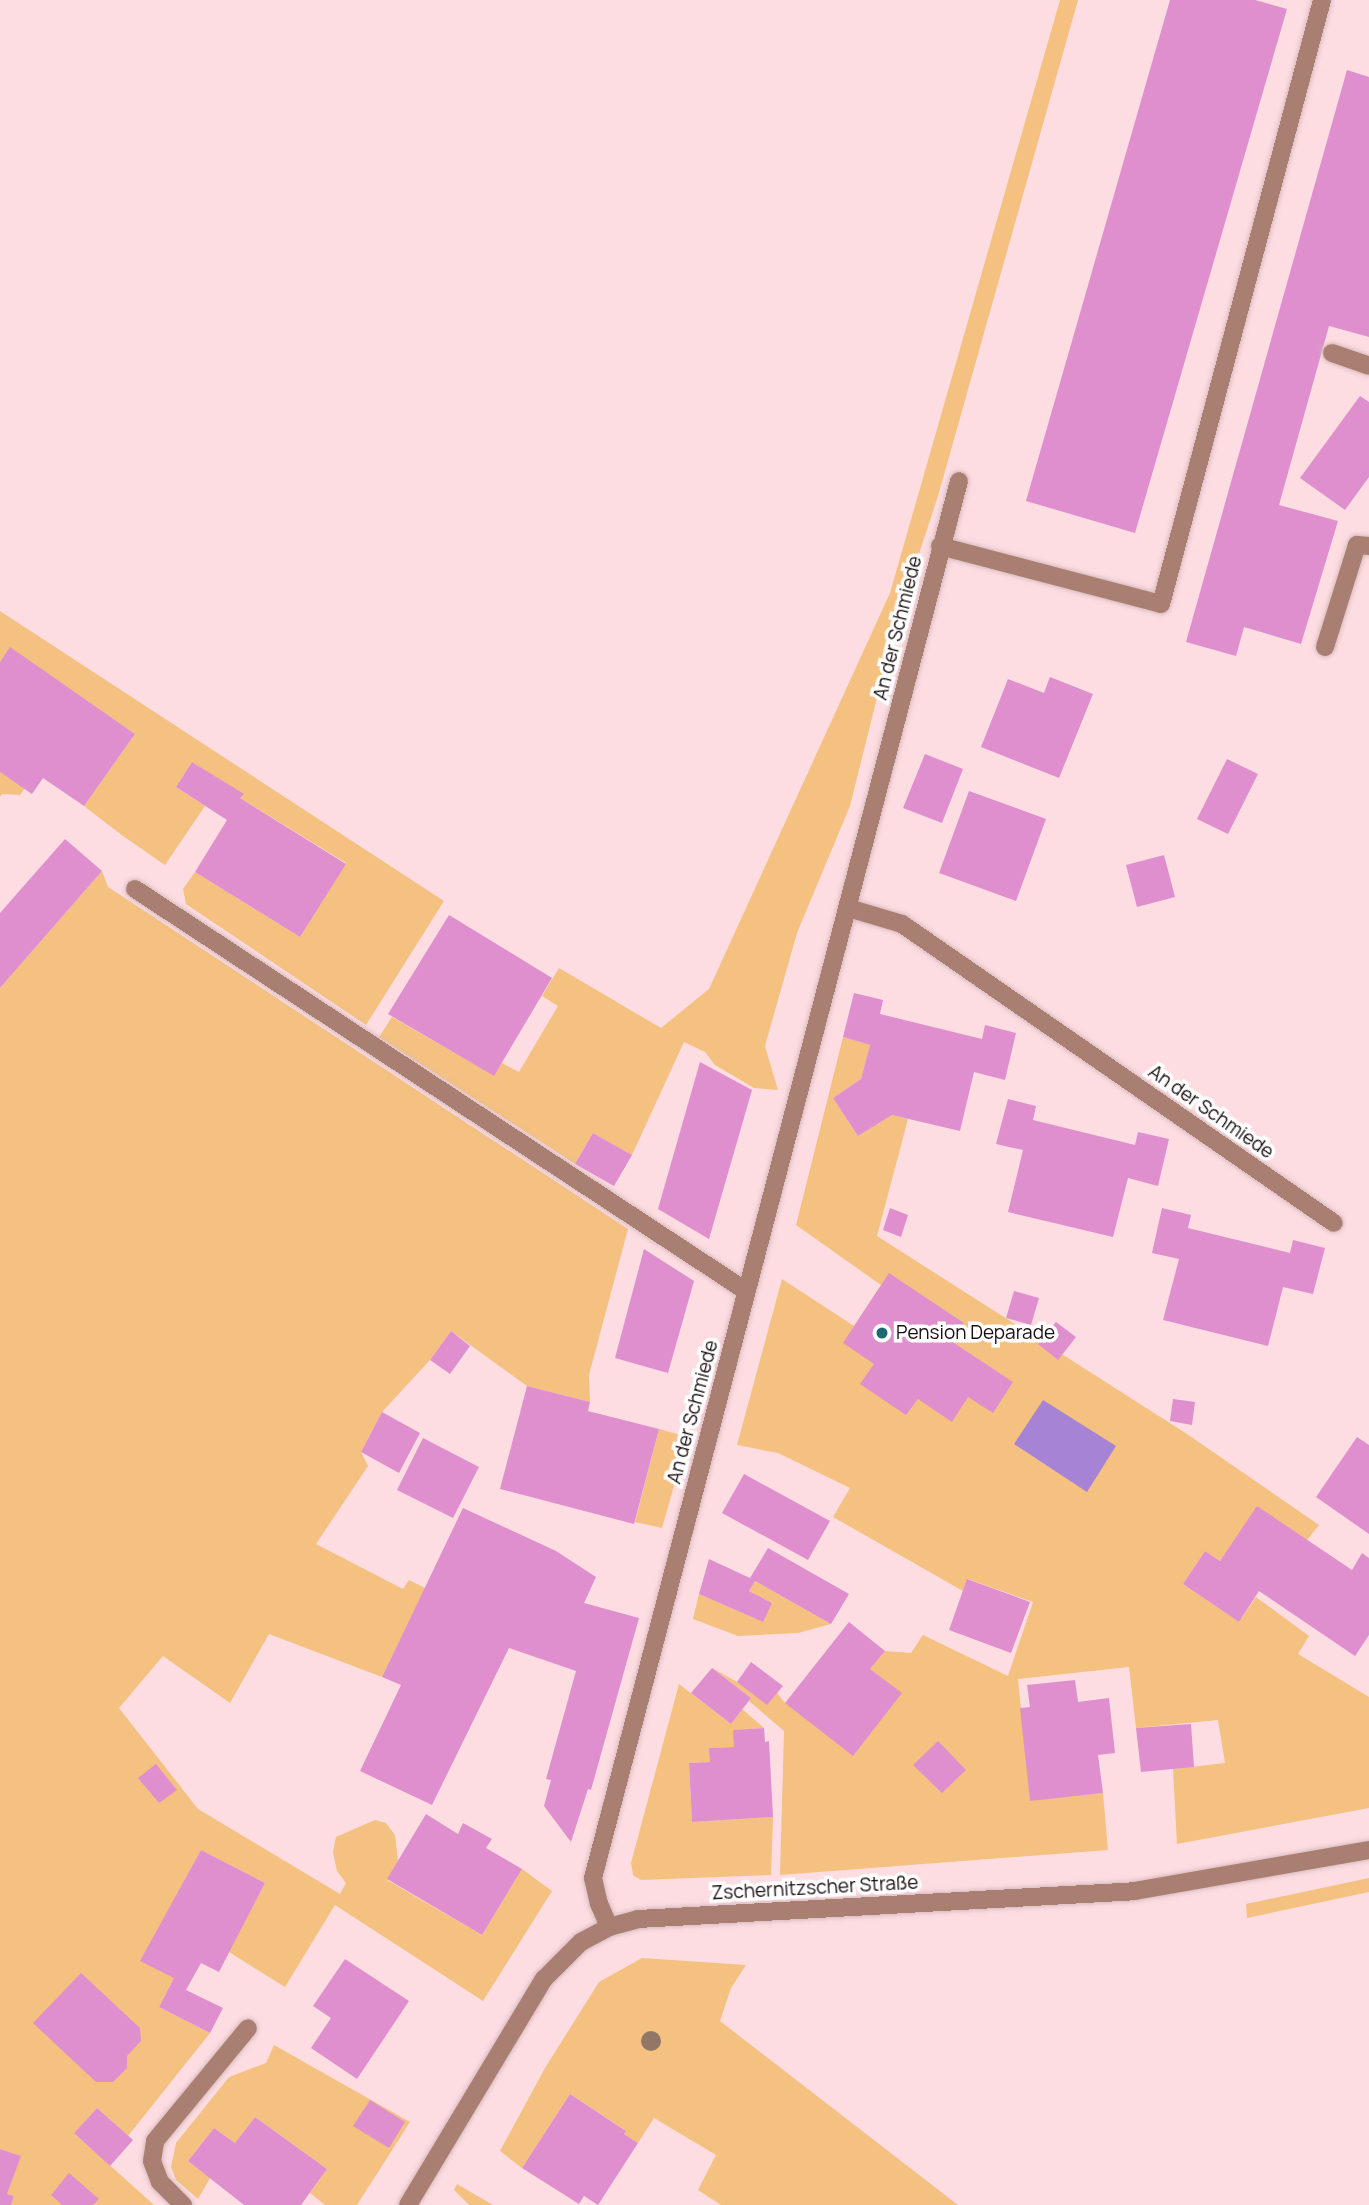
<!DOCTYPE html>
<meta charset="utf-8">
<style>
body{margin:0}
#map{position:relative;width:1369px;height:2205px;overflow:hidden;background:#fddde2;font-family:Manrope,sans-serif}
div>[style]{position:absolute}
.green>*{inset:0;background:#f4c181}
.water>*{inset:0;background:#a783d6}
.building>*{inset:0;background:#df8fce}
.roads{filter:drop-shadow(0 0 2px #d9bcc0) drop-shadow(0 0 2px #d9bcc0)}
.minor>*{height:18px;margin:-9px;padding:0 9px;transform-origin:9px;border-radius:9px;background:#a97f71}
.trees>*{width:20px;height:20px;margin:-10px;border-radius:50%;background:#927766}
.dots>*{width:19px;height:19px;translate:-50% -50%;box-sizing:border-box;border:4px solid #fff;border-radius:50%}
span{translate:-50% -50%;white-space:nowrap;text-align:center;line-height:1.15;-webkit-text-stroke:7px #fff;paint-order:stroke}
.street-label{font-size:19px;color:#190e10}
.poi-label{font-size:19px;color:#190e10}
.left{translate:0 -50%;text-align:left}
</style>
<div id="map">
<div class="green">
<div style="clip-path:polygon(1060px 0,1078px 0,938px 496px,894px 630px,850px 806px,797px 933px,765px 1046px,778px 1090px,754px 1088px,715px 1065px,705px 1052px,684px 1042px,632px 1155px,593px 1133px,575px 1164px,379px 1037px,392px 1017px,493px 1075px,502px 1063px,519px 1072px,558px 1006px,542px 996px,559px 968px,661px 1028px,709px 989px,890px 593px)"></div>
<div style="clip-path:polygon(0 611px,444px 901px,366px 1025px,186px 904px,183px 889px,195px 872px,300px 937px,346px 863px,240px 798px,243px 794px,192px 762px,176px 787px,205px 806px,165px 865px,123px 836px,84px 806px,135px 734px,10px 648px,0 662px)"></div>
<div style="clip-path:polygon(0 772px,25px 788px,20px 795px,2px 794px,0 797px)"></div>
<div style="clip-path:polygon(102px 871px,108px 887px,628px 1229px,589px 1375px,590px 1402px,527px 1386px,451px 1331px,430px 1360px,382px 1412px,361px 1452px,368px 1466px,316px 1544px,403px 1589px,409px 1580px,425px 1588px,382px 1677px,269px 1634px,230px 1703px,163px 1656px,119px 1708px,198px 1809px,340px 1894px,346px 1883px,337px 1871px,333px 1852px,336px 1837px,375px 1820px,386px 1823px,395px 1835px,398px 1861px,387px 1880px,482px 1935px,522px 1869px,552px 1891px,483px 2001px,335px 1905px,285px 1987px,229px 1952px,265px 1883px,201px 1850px,154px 1938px,174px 1978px,159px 2007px,210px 2033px,128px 2136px,97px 2108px,74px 2133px,154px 2205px,11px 2205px,14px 2196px,7px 2194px,20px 2156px,0 2149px,0 988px)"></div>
<div style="clip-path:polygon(843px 1037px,870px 1045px,861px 1079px,833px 1098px,858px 1136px,892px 1115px,908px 1119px,877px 1236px,1187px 1434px,1319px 1525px,1307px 1540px,1257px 1507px,1220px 1561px,1205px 1551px,1183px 1584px,1239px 1622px,1256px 1597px,1309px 1636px,1298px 1654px,1369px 1697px,1369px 1808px,1177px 1844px,1173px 1769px,1225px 1763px,1218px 1720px,1136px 1728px,1129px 1667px,1018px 1679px,1030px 1800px,1103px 1793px,1108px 1850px,780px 1875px,784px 1731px,749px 1701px,751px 1698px,712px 1668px,737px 1682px,777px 1693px,785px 1703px,901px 1694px,870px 1669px,885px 1651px,911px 1653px,923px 1635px,1008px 1676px,1033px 1602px,968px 1579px,963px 1591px,833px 1517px,850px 1488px,778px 1453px,737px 1445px,782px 1279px,854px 1326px,881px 1285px,796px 1225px)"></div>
<div style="clip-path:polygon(659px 1429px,688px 1437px,662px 1528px,635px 1522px)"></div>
<div style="clip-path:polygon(755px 1581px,831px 1624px,798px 1633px,738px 1636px,693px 1619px,699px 1594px,761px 1621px,772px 1603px,749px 1591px)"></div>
<div style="clip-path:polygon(679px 1684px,731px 1724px,742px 1709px,764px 1728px,734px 1730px,734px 1747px,710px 1748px,710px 1762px,689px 1763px,692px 1822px,773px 1817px,771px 1875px,641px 1880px,633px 1875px,631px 1863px)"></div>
<div style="clip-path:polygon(1369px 1878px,1369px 1892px,1247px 1918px,1246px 1904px)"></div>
<div style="clip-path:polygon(642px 1958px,746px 1965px,731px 1988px,720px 2021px,958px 2205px,721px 2205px,698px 2190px,716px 2155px,654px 2118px,638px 2143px,624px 2134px,625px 2130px,570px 2094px,522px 2168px,500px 2151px,545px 2068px,599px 1982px)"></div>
<div style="clip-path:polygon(274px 2045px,410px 2122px,357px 2205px,325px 2205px,310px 2193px,327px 2169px,255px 2117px,235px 2143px,214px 2128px,188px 2161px,210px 2178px,198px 2199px,176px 2180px,171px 2167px,176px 2143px,229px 2077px,266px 2063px)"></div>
<div style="clip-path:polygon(457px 2184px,493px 2205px,469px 2205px,454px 2190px)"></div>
</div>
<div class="water">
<div style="clip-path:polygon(1043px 1400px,1116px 1446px,1087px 1492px,1014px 1444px)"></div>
</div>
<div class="building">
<div style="clip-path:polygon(1170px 0,1255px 0,1287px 9px,1135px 533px,1026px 501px)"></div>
<div style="clip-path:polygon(1347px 70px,1369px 77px,1369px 337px,1329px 326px,1279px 505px,1338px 521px,1301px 644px,1244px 627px,1236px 656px,1186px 642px)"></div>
<div style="clip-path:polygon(1360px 396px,1369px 402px,1369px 477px,1345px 510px,1300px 478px)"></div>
<div style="clip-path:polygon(10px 647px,135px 734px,84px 806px,43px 778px,32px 794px,0 772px,0 662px)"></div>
<div style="clip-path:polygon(1050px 677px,1093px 694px,1059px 778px,981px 747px,1008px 679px,1044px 693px)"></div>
<div style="clip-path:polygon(925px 754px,963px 769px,942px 823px,903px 808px)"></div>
<div style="clip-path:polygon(1227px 759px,1258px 774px,1228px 834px,1197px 819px)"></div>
<div style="clip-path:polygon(192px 762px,244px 794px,240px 798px,346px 864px,300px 937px,195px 872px,227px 820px,176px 787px)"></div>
<div style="clip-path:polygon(969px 791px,1046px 819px,1016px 901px,939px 873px)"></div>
<div style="clip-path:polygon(65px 839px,102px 871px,0 988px,0 913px)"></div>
<div style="clip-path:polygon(1164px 855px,1175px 897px,1137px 907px,1126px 865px)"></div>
<div style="clip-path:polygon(449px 915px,552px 978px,494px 1076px,388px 1014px)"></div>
<div style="clip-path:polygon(854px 993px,883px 1000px,880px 1014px,982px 1039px,985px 1025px,1016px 1033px,1005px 1080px,974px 1072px,960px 1131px,892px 1115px,858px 1136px,833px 1098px,861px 1079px,870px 1045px,843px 1037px)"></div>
<div style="clip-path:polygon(700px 1062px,752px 1090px,709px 1239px,658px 1209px)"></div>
<div style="clip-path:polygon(1008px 1099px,1036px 1106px,1033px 1120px,1135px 1145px,1138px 1132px,1169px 1139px,1158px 1186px,1128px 1178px,1113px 1237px,1008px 1212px,1023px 1150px,996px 1144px)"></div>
<div style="clip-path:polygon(593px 1133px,632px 1155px,614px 1186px,575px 1164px)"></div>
<div style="clip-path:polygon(890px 1208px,908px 1215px,901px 1237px,883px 1230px)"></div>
<div style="clip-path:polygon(1162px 1208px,1191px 1215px,1188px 1228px,1290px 1253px,1293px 1240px,1325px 1248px,1313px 1294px,1283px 1287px,1268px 1346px,1163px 1320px,1179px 1259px,1152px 1253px)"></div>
<div style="clip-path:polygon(644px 1249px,694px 1281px,668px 1373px,615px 1358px)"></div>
<div style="clip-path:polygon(889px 1273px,964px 1323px,951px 1341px,1013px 1382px,993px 1413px,968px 1397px,952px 1422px,918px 1399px,906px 1415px,860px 1384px,874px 1364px,843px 1343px)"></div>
<div style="clip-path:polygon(1014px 1291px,1039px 1298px,1031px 1325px,1006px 1318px)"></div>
<div style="clip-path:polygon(1056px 1322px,1076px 1337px,1058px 1360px,1038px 1344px)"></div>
<div style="clip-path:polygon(451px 1331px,470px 1346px,450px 1374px,430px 1360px)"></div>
<div style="clip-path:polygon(527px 1386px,590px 1402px,588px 1411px,659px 1429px,634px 1524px,500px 1489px)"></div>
<div style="clip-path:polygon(1173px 1399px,1195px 1402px,1192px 1425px,1170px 1421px)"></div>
<div style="clip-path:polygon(382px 1412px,420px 1433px,399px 1473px,361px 1452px)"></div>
<div style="clip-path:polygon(1357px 1437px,1369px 1445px,1369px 1534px,1316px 1497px)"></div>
<div style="clip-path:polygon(423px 1438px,479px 1467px,453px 1518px,397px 1490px)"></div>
<div style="clip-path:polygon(744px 1474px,830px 1521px,808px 1560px,722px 1513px)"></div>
<div style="clip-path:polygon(1257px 1506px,1352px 1570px,1362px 1553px,1369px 1558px,1369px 1635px,1355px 1656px,1259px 1591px,1239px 1622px,1183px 1584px,1205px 1551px,1220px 1561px)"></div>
<div style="clip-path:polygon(463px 1508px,556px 1551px,596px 1577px,584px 1603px,639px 1618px,591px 1790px,588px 1789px,571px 1842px,544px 1806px,551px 1780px,546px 1779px,576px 1671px,509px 1648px,432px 1805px,360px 1771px,401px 1685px,382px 1677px)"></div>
<div style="clip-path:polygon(768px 1548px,849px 1594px,831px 1624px,755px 1581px,749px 1591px,772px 1603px,763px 1622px,699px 1594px,709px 1559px,750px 1578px)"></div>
<div style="clip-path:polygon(967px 1579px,1030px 1602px,1011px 1653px,949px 1630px)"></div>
<div style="clip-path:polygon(849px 1622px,885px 1651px,870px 1669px,902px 1693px,853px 1756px,785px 1703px)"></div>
<div style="clip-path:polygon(751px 1662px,783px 1686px,767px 1705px,737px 1682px)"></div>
<div style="clip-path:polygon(712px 1668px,751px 1698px,731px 1724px,691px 1693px)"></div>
<div style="clip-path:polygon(1075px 1680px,1078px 1702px,1109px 1698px,1115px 1753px,1098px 1755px,1103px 1793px,1030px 1801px,1020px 1708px,1030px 1707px,1027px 1685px)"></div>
<div style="clip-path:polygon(1191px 1724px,1194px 1767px,1141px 1772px,1136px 1728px)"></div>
<div style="clip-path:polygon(764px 1728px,765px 1742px,769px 1741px,773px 1817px,692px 1822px,689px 1763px,710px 1762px,709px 1748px,734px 1747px,733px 1730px)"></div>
<div style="clip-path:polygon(938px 1741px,966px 1770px,942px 1793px,913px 1765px)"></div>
<div style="clip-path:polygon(156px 1764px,177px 1790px,159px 1803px,138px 1778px)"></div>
<div style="clip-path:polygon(426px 1814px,458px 1834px,463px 1823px,492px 1839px,486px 1848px,522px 1869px,482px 1935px,387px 1879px)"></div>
<div style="clip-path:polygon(201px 1850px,265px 1883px,219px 1972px,201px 1963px,186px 1990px,223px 2008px,210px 2033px,159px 2007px,174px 1978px,140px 1961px)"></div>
<div style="clip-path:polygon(345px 1959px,409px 2001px,357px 2079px,311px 2048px,331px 2018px,313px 2006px)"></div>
<div style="clip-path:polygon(81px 1973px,140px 2028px,141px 2041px,127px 2056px,127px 2068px,113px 2082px,96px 2082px,33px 2023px)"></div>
<div style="clip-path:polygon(570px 2094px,626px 2131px,624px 2134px,638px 2143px,598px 2205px,584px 2196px,579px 2204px,522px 2168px)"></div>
<div style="clip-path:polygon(370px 2100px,405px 2122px,389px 2148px,353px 2126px)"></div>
<div style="clip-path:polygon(97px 2108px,133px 2140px,110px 2166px,74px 2133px)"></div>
<div style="clip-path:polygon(255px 2117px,327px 2169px,301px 2205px,244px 2205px,188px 2161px,214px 2128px,235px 2143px)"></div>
<div style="clip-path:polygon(0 2149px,21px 2156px,7px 2194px,14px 2196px,11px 2205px,0 2205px)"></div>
<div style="clip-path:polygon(69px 2173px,99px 2199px,93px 2205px,62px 2205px,51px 2195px)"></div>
</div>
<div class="roads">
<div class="minor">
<div style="left:1332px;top:353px;width:39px;rotate:19deg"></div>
<div style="left:940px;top:546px;width:228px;rotate:14.7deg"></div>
<div style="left:1161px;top:604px;width:625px;rotate:-75.07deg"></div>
<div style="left:1325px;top:647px;width:107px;rotate:-72.6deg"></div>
<div style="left:1357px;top:545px;width:12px;rotate:5deg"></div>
<div style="left:135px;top:889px;width:731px;rotate:33.34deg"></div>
<div style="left:848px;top:908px;width:56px;rotate:16.5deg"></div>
<div style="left:902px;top:924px;width:525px;rotate:34.69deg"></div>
<div style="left:609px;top:1927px;width:25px;rotate:-113deg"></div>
<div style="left:599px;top:1904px;width:27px;rotate:-103deg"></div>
<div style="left:593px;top:1878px;width:1444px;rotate:-75.32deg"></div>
<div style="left:183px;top:2205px;width:33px;rotate:-135deg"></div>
<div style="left:160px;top:2182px;width:22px;rotate:-111deg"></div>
<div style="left:152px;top:2161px;width:20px;rotate:-81deg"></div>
<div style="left:155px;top:2141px;width:146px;rotate:-50.5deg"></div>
<div style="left:408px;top:2205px;width:264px;rotate:-59deg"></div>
<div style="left:544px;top:1979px;width:52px;rotate:-45deg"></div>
<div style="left:581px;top:1942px;width:32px;rotate:-28deg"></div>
<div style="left:609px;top:1927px;width:30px;rotate:-15deg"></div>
<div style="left:638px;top:1919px;width:497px;rotate:-3.2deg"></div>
<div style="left:1134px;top:1891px;width:239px;rotate:-9.9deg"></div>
</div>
</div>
<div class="trees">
<div style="left:651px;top:2041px"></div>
</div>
<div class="dots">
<div style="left:882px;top:1333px;background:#1d6871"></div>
</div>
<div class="street-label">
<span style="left:898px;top:628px;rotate:-76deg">An der Schmiede</span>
<span style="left:1211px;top:1112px;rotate:35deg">An der Schmiede</span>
<span style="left:693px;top:1412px;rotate:-75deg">An der Schmiede</span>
<span style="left:815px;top:1888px;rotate:-3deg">Zschernitzscher Straße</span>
</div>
<div class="poi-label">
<span class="left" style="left:896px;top:1333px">Pension Deparade</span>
</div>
</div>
